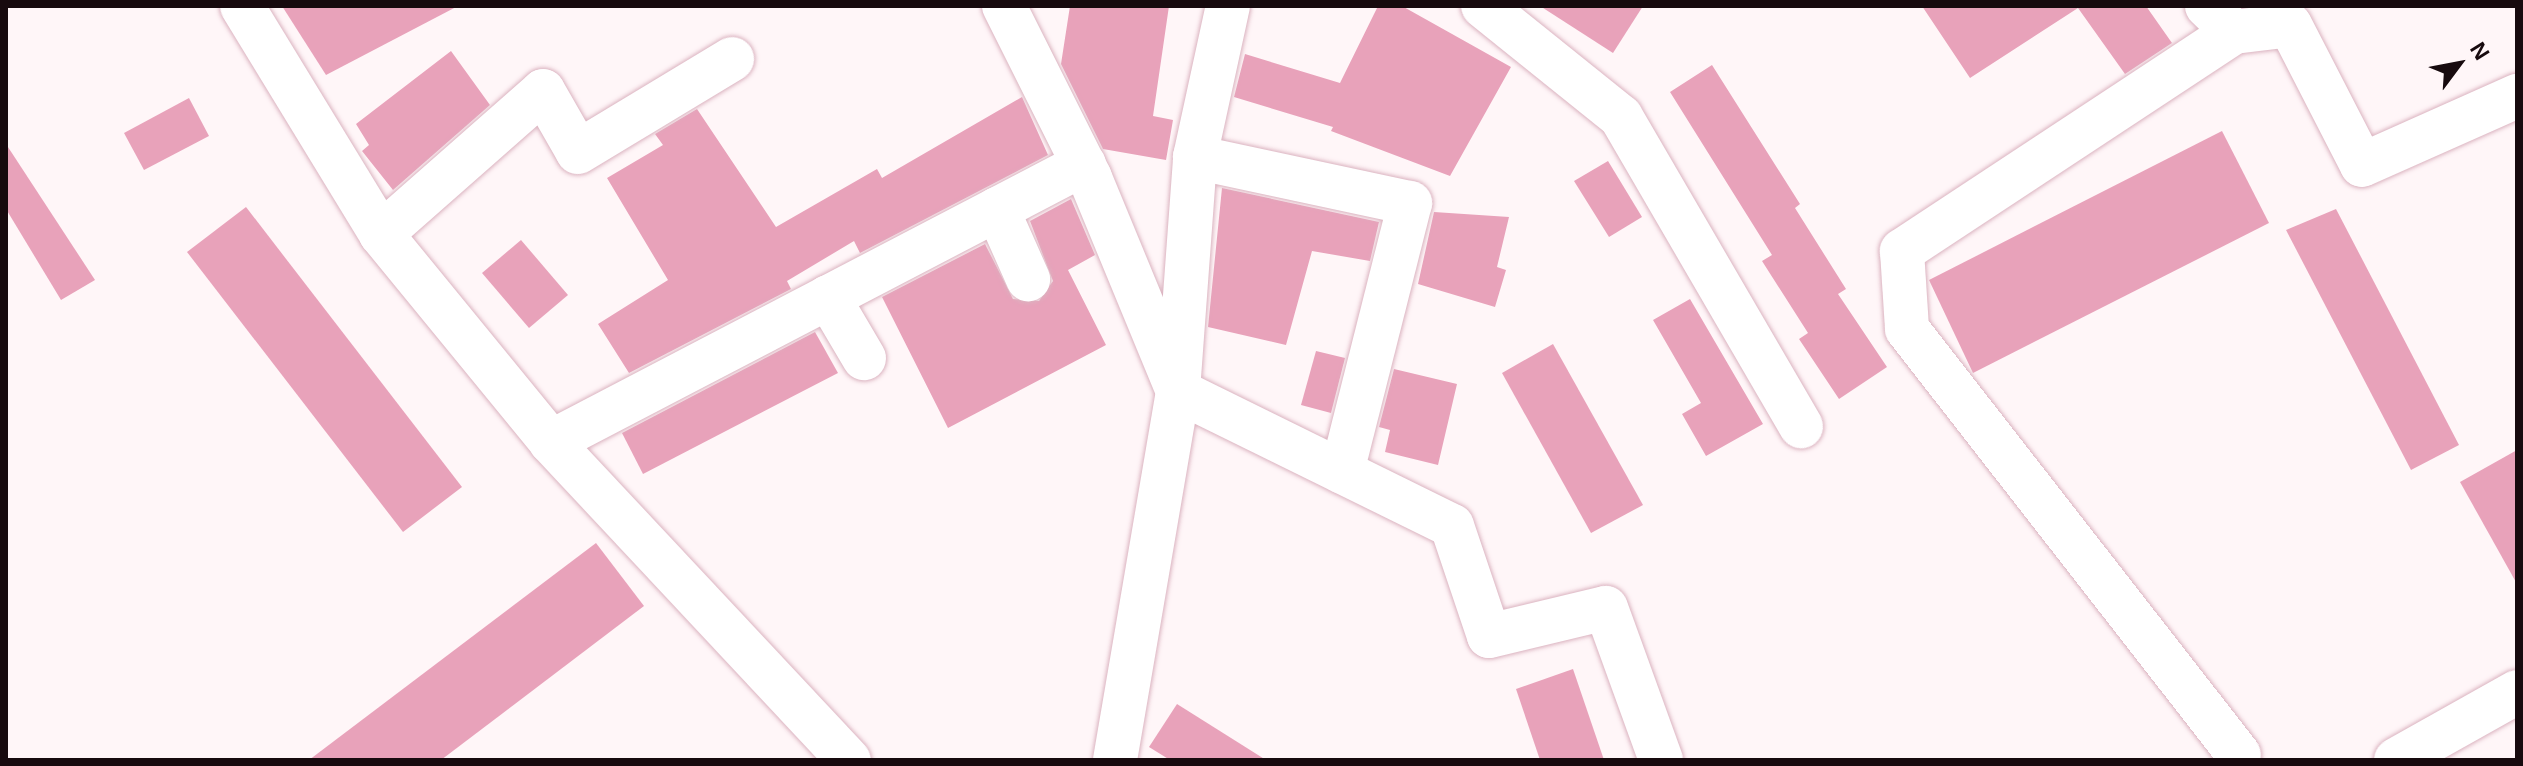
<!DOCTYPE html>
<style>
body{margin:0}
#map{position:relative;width:2523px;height:766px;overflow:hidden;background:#fff6f8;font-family:Helvetica,sans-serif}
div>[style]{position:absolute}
.building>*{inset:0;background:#e8a2ba}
.roads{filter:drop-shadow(0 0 2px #dbb3c0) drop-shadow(0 0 2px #dbb3c0)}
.minor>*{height:44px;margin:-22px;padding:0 22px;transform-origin:22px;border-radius:22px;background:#fff}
span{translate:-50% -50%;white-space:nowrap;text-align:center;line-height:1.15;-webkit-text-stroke:7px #fff6f8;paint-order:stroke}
.frame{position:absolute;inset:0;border:8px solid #170a0e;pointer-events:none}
.north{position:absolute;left:2419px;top:24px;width:80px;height:80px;-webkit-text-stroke:6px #fff6f8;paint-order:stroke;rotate:58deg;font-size:22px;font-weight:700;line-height:32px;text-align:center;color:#170a0e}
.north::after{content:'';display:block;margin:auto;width:28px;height:36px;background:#170a0e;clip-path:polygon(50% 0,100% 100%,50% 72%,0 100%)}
</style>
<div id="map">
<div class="building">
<div style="clip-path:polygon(282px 6px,458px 6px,326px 75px)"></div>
<div style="clip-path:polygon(1070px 6px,1169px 6px,1153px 116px,1173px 120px,1166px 160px,1103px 149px,1061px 64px)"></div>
<div style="clip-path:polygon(1378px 6px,1402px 6px,1511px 67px,1450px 176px,1331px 131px,1333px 127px,1234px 97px,1245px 54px,1340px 83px)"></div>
<div style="clip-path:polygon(1540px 6px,1643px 6px,1613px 53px)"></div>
<div style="clip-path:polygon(1922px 6px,2146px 6px,2172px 43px,2125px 74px,2078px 8px,1970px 78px)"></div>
<div style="clip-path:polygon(451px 51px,490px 105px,393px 190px,362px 151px,369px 145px,356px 124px)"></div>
<div style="clip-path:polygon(1712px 65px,1800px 204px,1795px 208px,1846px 289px,1838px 294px,1887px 367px,1839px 399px,1799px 339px,1808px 333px,1762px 261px,1772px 255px,1670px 92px)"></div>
<div style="clip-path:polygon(1022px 97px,1048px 155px,860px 253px,854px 241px,787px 281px,791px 289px,629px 373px,598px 324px,668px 280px,607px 178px,663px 145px,655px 134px,697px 109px,776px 227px,877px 169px,882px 178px)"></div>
<div style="clip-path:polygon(189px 98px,209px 136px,144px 170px,124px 133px)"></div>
<div style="clip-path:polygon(2222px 131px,2269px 223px,1973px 373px,1929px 280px)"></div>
<div style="clip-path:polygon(6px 144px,95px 280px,61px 300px,6px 209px)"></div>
<div style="clip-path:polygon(1608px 161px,1642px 217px,1609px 237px,1574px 181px)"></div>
<div style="clip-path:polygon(1222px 188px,1379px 222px,1370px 261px,1312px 251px,1286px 345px,1208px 327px)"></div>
<div style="clip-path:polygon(1071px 199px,1095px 255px,1068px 270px,1106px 345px,948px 428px,882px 297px,985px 244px,1013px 299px,1039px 301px,1053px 281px,1030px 221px)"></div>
<div style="clip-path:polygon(246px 207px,462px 487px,403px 532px,187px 252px)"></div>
<div style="clip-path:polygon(2336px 209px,2459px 445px,2411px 470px,2286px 230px)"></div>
<div style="clip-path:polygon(1434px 212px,1509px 217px,1497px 267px,1506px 270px,1495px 307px,1418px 284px)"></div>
<div style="clip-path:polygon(521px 240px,568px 295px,529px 328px,482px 273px)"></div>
<div style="clip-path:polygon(1690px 299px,1763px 424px,1706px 456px,1682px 414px,1701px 403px,1653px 320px)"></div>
<div style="clip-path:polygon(815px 332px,838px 373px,643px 474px,622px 433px)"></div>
<div style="clip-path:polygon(1553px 344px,1643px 505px,1591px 533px,1502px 373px)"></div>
<div style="clip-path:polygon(1316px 351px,1345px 358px,1331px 413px,1301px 405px)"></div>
<div style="clip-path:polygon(1394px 369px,1457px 384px,1438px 465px,1385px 452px,1390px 430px,1379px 427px)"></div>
<div style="clip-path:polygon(2517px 450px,2517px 584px,2460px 482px)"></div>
<div style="clip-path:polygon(596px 543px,644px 606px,441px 760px,309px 760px)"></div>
<div style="clip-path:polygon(1573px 669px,1604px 760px,1540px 760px,1516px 689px)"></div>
<div style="clip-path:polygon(1177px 704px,1266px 760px,1170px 760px,1149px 747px)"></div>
</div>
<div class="roads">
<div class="minor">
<div style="left:242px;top:6px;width:267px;rotate:58.6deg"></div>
<div style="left:381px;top:234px;width:269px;rotate:50.7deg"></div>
<div style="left:551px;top:442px;width:436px;rotate:46.9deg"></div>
<div style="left:1004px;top:6px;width:192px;rotate:63.4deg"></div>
<div style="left:1090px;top:178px;width:230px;rotate:67.6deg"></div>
<div style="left:1178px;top:391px;width:305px;rotate:26.2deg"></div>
<div style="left:1452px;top:526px;width:116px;rotate:71.4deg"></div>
<div style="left:1489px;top:636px;width:120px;rotate:-13.5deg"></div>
<div style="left:1606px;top:608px;width:162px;rotate:70.1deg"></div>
<div style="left:1483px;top:6px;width:177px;rotate:38.8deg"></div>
<div style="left:1621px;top:117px;width:358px;rotate:59.8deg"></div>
<div style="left:2207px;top:6px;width:37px;rotate:44deg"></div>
<div style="left:2234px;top:32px;width:56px;rotate:-7.1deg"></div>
<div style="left:2290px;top:25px;width:157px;rotate:62.8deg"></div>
<div style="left:2362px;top:165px;width:170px;rotate:-24deg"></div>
<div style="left:2234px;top:32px;width:398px;rotate:146.6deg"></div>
<div style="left:1902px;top:251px;width:78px;rotate:86.3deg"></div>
<div style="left:1907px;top:329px;width:540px;rotate:52.07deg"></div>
<div style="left:1195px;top:157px;width:220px;rotate:12.1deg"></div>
<div style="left:1410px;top:203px;width:277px;rotate:104.2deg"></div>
<div style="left:997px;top:209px;width:77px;rotate:66.1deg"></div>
<div style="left:381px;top:234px;width:216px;rotate:-41.4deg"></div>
<div style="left:543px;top:91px;width:70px;rotate:60.2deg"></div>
<div style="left:578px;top:152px;width:180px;rotate:-31.1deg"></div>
<div style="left:828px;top:297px;width:71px;rotate:59.5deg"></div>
<div style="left:551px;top:442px;width:601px;rotate:-27.55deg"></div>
<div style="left:1115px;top:760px;width:374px;rotate:-80.3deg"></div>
<div style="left:1178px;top:391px;width:235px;rotate:-85.8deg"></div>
<div style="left:1195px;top:157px;width:155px;rotate:-77.7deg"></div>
<div style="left:2396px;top:760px;width:139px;rotate:-29.3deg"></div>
</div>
</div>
<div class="frame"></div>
<div class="north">N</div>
</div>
